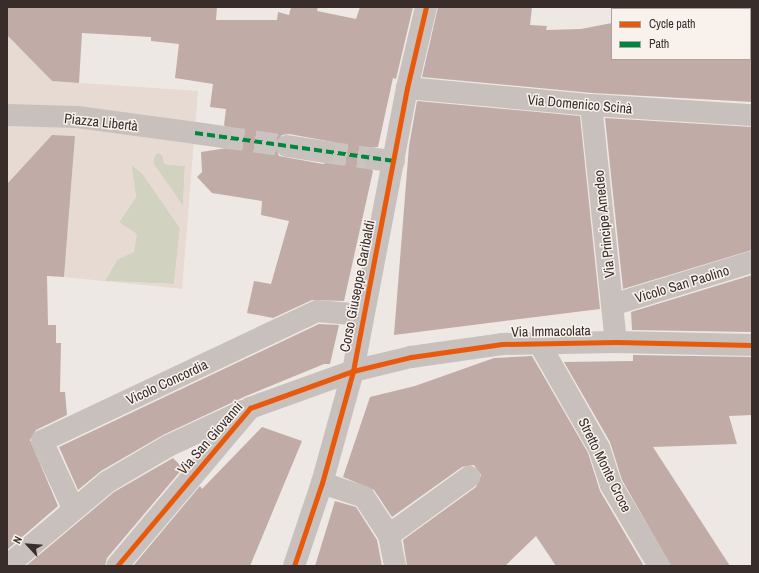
<!DOCTYPE html>
<meta charset="utf-8">
<style>
body{margin:0}
#map{position:relative;width:759px;height:573px;overflow:hidden;background:#eee8e4;font-family:"Archivo Narrow",sans-serif}
div>[style]{position:absolute}
.green>*{inset:0;background:#d1d2bf}
.plaza>*{inset:0;background:#e7dad2}
.building>*{inset:0;background:#c0aba6}
.pedestrian-tunnel>*{height:22px;margin-top:-11px;transform-origin:0;background:repeating-linear-gradient(90deg,#cac3bf 0 22px,transparent 0 33px)}
.pedestrian>*{height:22px;margin:-11px;padding:0 11px;transform-origin:11px;border-radius:11px;background:#c7c0bd}
.minor>*{height:22px;margin:-11px;padding:0 11px;transform-origin:11px;border-radius:11px;background:#c7c0bd}
.quiet>*{height:4px;margin-top:-2px;transform-origin:0;background:repeating-linear-gradient(90deg,#00873e 0 8px,transparent 0 12px)}
.cycleway>*{height:5px;margin:-2.5px;padding:0 2.5px;transform-origin:2.5px;border-radius:2.5px;background:#e8590c}
span{translate:-50% -50%;white-space:nowrap;text-align:center;line-height:1.15;-webkit-text-stroke:3px #f9f2ec;paint-order:stroke}
.street-label{font-size:14px;color:#382d2b}
.frame{position:absolute;inset:0;border:8px solid #382d2b;pointer-events:none}
.legend{position:absolute;left:611px;top:8px;width:140px;height:52px;box-sizing:border-box;background:#f9f2ec;border:1px solid #aca39f;margin:0;padding:5px 7px;list-style:none;font-size:12px;color:#382d2b}
.legend li{display:flex;align-items:center;gap:8px;height:20px}
.legend b{width:20px;border:1px solid #aca39f}
.north{position:absolute;left:8px;top:525px;width:40px;height:40px;-webkit-text-stroke:3px #f9f2ec;paint-order:stroke;rotate:296deg;font-size:11px;font-weight:700;line-height:16px;text-align:center;color:#382d2b}
.north::after{content:'';display:block;margin:auto;width:14px;height:18px;background:#382d2b;clip-path:polygon(50% 0,100% 100%,50% 72%,0 100%)}
</style>
<div id="map">
<div class="green">
<div style="clip-path:polygon(159px 152px,164px 157px,164px 164px,185px 166px,183px 206px,153px 163px,154px 156px)"></div>
<div style="clip-path:polygon(131px 164px,142px 173px,180px 228px,174px 284px,105px 281px,117px 260px,119px 222px,136px 197px)"></div>
</div>
<div class="plaza">
<div style="clip-path:polygon(evenodd,7px 35px,52px 81px,198px 91px,182px 289px,64px 277px,75px 136px,52px 135px,7px 184px,7px 35px,156px 153px,162px 154px,164px 164px,185px 166px,183px 206px,153px 163px,156px 153px,7px 35px,131px 165px,142px 173px,180px 228px,174px 284px,105px 281px,117px 260px,134px 252px,137px 234px,119px 222px,136px 197px,131px 165px)"></div>
</div>
<div class="building">
<div style="clip-path:polygon(evenodd,7px 7px,217px 7px,216px 20px,277px 20px,278px 12px,289px 15px,291px 7px,318px 7px,317px 11px,356px 19px,360px 7px,413px 7px,396px 79px,393px 78px,378px 147px,370px 148px,363px 157px,364px 164px,373px 171px,344px 301px,312px 300px,273px 318px,247px 313px,254px 281px,271px 284px,289px 221px,261px 215px,262px 201px,212px 193px,197px 177px,202px 172px,201px 152px,227px 148px,234px 139px,234px 133px,224px 125px,226px 109px,210px 107px,213px 84px,175px 78px,179px 44px,151px 41px,151px 37px,82px 33px,79px 83px,52px 81px,7px 35px,7px 7px,289px 134px,333px 142px,337px 148px,335px 160px,323px 164px,279px 156px,275px 144px,282px 135px,289px 134px)"></div>
<div style="clip-path:polygon(438px 7px,532px 7px,530px 25px,547px 26px,546px 30px,581px 29px,612px 23px,612px 59px,752px 59px,752px 102px,592px 93px,422px 77px)"></div>
<div style="clip-path:polygon(417px 101px,580px 116px,600px 309px,394px 335px,409px 146px)"></div>
<div style="clip-path:polygon(605px 118px,752px 127px,752px 250px,623px 289px)"></div>
<div style="clip-path:polygon(52px 135px,75px 136px,64px 277px,47px 276px,48px 325px,56px 325px,56px 343px,61px 343px,60px 392px,65px 392px,67px 415px,36px 430px,30px 440px,58px 506px,7px 550px,7px 184px)"></div>
<div style="clip-path:polygon(752px 275px,752px 332px,632px 330px,631px 312px)"></div>
<div style="clip-path:polygon(319px 324px,339px 325px,330px 364px,324px 364px,246px 396px,163px 435px,101px 471px,78px 490px,59px 447px)"></div>
<div style="clip-path:polygon(633px 355px,752px 357px,752px 415px,729px 416px,737px 444px,653px 447px,730px 566px,671px 566px,622px 480px,610px 442px,564px 362px,633px 361px)"></div>
<div style="clip-path:polygon(532px 356px,588px 453px,600px 491px,644px 566px,556px 566px,536px 536px,505px 566px,407px 566px,403px 540px,476px 487px,481px 475px,474px 465px,462px 467px,392px 517px,374px 490px,343px 477px,370px 397px,415px 386px,494px 358px)"></div>
<div style="clip-path:polygon(262px 427px,302px 441px,250px 566px,133px 566px,200px 486px,202px 489px)"></div>
<div style="clip-path:polygon(173px 458px,183px 468px,107px 558px,105px 566px,26px 566px,114px 492px)"></div>
<div style="clip-path:polygon(335px 501px,356px 507px,377px 540px,382px 566px,315px 566px)"></div>
</div>
<div class="pedestrian-tunnel">
<div style="left:222px;top:137px;width:66px;rotate:7.9deg"></div>
<div style="left:325px;top:152px;width:50px;rotate:8deg"></div>
</div>
<div class="pedestrian">
<div style="left:195px;top:133px;width:27px;rotate:8deg"></div>
<div style="left:287px;top:146px;width:38px;rotate:9deg"></div>
<div style="left:375px;top:159px;width:19px;rotate:6deg"></div>
</div>
<div class="minor">
<div style="left:407px;top:88px;width:185px;rotate:5.3deg"></div>
<div style="left:591px;top:105px;width:161px;rotate:3.6deg"></div>
<div style="left:591px;top:105px;width:238px;rotate:84deg"></div>
<div style="left:7px;top:115px;width:70px;rotate:1.6deg"></div>
<div style="left:77px;top:117px;width:119px;rotate:7.7deg"></div>
<div style="left:612px;top:305px;width:146px;rotate:-17.1deg"></div>
<div style="left:539px;top:343px;width:121px;rotate:60.3deg"></div>
<div style="left:599px;top:448px;width:39px;rotate:72deg"></div>
<div style="left:611px;top:485px;width:94px;rotate:59.3deg"></div>
<div style="left:322px;top:483px;width:44px;rotate:18.4deg"></div>
<div style="left:364px;top:497px;width:45px;rotate:56.7deg"></div>
<div style="left:389px;top:535px;width:32px;rotate:79deg"></div>
<div style="left:73px;top:508px;width:74px;rotate:-114.8deg"></div>
<div style="left:42px;top:441px;width:304px;rotate:-25.3deg"></div>
<div style="left:317px;top:311px;width:46px;rotate:5deg"></div>
<div style="left:389px;top:535px;width:99px;rotate:-35.9deg"></div>
<div style="left:7px;top:566px;width:131px;rotate:-40deg"></div>
<div style="left:107px;top:482px;width:71px;rotate:-30.5deg"></div>
<div style="left:168px;top:446px;width:83px;rotate:-25deg"></div>
<div style="left:117px;top:566px;width:207px;rotate:-49.9deg"></div>
<div style="left:250px;top:408px;width:109px;rotate:-19.8deg"></div>
<div style="left:353px;top:371px;width:60px;rotate:-13.6deg"></div>
<div style="left:411px;top:357px;width:92px;rotate:-8.1deg"></div>
<div style="left:502px;top:344px;width:114px;rotate:-1deg"></div>
<div style="left:616px;top:342px;width:136px;rotate:1.3deg"></div>
<div style="left:294px;top:566px;width:88px;rotate:-71.4deg"></div>
<div style="left:322px;top:483px;width:116px;rotate:-74.5deg"></div>
<div style="left:353px;top:371px;width:288px;rotate:-79.2deg"></div>
<div style="left:407px;top:88px;width:83px;rotate:-76.8deg"></div>
</div>
<div class="quiet">
<div style="left:195px;top:133px;width:201px;rotate:8deg"></div>
</div>
<div class="cycleway">
<div style="left:117px;top:566px;width:207px;rotate:-49.9deg"></div>
<div style="left:250px;top:408px;width:109px;rotate:-19.8deg"></div>
<div style="left:353px;top:371px;width:60px;rotate:-13.6deg"></div>
<div style="left:411px;top:357px;width:92px;rotate:-8.1deg"></div>
<div style="left:502px;top:344px;width:114px;rotate:-1deg"></div>
<div style="left:616px;top:342px;width:136px;rotate:1.3deg"></div>
<div style="left:294px;top:566px;width:88px;rotate:-71.4deg"></div>
<div style="left:322px;top:483px;width:116px;rotate:-74.5deg"></div>
<div style="left:353px;top:371px;width:288px;rotate:-79.2deg"></div>
<div style="left:407px;top:88px;width:83px;rotate:-76.8deg"></div>
</div>
<div class="street-label">
<span style="left:580px;top:104px;rotate:5deg">Via Domenico Scinà</span>
<span style="left:101px;top:122px;rotate:6deg">Piazza Libertà</span>
<span style="left:604px;top:224px;rotate:-96deg">Via Principe Amedeo</span>
<span style="left:682px;top:284px;rotate:-17deg">Vicolo San Paolino</span>
<span style="left:357px;top:286px;rotate:-79deg">Corso Giuseppe Garibaldi</span>
<span style="left:551px;top:331px;rotate:-1deg">Via Immacolata</span>
<span style="left:167px;top:382px;rotate:-25deg">Vicolo Concordia</span>
<span style="left:210px;top:438px;rotate:-49deg">Via San Giovanni</span>
<span style="left:605px;top:465px;rotate:64deg">Stretto Monte Croce</span>
</div>
<div class="frame"></div>
<ul class="legend">
<li><b style="height:5px;background:#e8590c"></b>Cycle path</li>
<li><b style="height:5px;background:#00873e"></b>Path</li>
</ul>
<div class="north">N</div>
</div>
